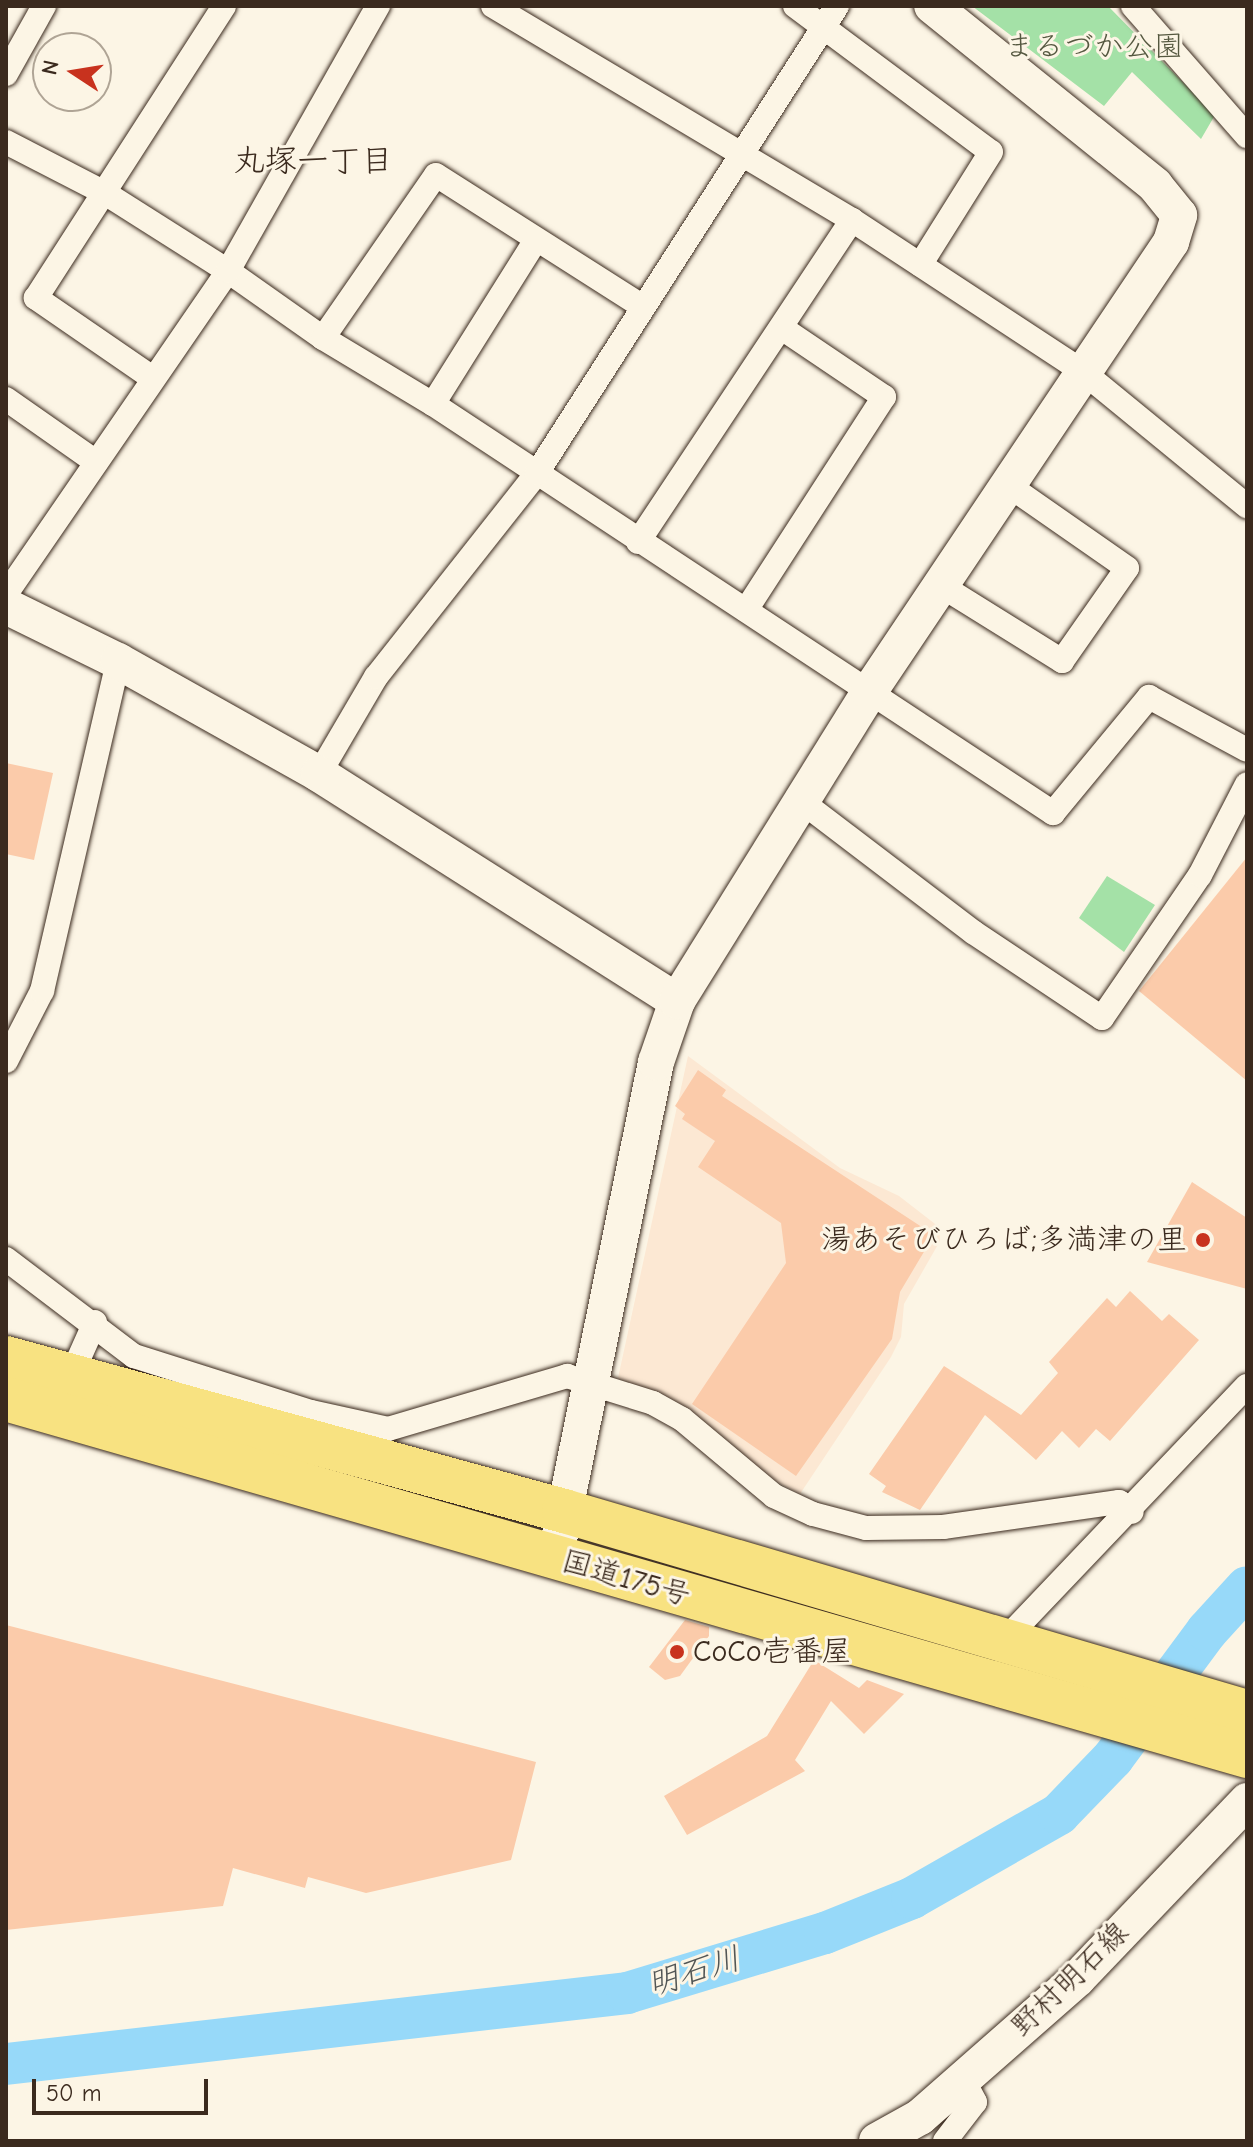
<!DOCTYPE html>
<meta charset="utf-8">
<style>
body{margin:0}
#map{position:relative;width:1253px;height:2147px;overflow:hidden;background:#fcf5e5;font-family:"Comic Neue","Klee One",sans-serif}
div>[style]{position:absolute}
.built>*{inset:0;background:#fce8d3}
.green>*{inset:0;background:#a4e1a7}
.river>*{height:42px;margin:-21px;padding:0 21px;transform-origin:21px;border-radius:21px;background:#97d9f9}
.building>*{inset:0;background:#fbcbaa}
.roads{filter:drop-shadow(0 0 2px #3b2a1e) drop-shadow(0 0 2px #3b2a1e)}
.street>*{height:24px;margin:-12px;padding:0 12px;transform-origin:12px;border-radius:12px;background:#fcf5e5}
.secondary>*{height:36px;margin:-18px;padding:0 18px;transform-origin:18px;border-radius:18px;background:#fcf5e5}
.highway>*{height:44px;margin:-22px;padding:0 22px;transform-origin:22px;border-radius:22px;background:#f8e281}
.dots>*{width:22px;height:22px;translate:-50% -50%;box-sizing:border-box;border:4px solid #fcf5e5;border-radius:50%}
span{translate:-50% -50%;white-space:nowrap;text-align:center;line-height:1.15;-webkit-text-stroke:6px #fcf5e5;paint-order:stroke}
.park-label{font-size:30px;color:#555840}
.poi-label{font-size:30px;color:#3b2a1e}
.right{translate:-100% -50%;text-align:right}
.left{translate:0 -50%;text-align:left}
.street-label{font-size:30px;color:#3b2a1e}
.neighbourhood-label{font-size:32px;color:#3b2a1e}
.water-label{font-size:32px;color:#525655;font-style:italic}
.frame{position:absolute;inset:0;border:8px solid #3b2a1e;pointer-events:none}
.north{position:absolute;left:32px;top:32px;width:80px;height:80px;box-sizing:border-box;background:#fcf5e5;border:2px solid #afa495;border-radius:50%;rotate:282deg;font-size:22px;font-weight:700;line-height:32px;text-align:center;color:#3b2a1e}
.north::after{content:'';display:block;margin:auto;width:28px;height:36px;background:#c8321e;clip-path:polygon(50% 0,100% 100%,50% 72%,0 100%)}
.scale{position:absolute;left:32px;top:2079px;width:176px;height:36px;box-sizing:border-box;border:4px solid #3b2a1e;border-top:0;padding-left:10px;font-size:24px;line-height:28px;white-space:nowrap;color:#3b2a1e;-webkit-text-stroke:6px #fcf5e5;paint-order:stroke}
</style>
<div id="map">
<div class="built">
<div style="clip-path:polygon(688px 1056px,840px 1168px,899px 1196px,939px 1227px,940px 1241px,904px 1304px,901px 1337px,891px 1357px,800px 1494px,771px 1479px,687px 1412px,618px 1378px)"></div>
</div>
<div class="green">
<div style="clip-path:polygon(972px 6px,1108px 6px,1215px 115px,1201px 139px,1132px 72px,1104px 106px)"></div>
<div style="clip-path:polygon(1107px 876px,1155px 905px,1124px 952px,1079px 918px)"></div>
</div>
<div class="river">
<div style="left:6px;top:2064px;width:625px;rotate:-6.52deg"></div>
<div style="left:627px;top:1993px;width:207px;rotate:-16.9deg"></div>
<div style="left:825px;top:1933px;width:94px;rotate:-21.9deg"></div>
<div style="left:912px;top:1898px;width:169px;rotate:-29.7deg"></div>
<div style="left:1059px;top:1814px;width:78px;rotate:-46deg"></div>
<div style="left:1113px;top:1758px;width:158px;rotate:-53.5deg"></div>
<div style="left:1207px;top:1631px;width:59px;rotate:-47.7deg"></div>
</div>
<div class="building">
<div style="clip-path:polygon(6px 763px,53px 773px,34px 860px,6px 854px)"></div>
<div style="clip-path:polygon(1247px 857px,1247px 1081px,1139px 991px)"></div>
<div style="clip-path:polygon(698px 1070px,726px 1090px,722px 1096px,934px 1235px,900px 1292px,892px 1339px,796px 1476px,692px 1404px,786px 1263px,781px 1223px,698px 1167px,715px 1141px,682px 1119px,685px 1114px,675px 1106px)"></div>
<div style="clip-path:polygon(1192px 1182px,1247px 1218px,1247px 1289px,1147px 1262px)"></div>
<div style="clip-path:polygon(1130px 1291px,1162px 1321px,1169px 1314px,1199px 1340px,1110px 1441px,1096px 1429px,1079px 1448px,1062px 1431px,1036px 1460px,985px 1415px,920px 1510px,882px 1492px,886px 1486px,869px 1474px,944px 1366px,1021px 1415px,1058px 1373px,1049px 1362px,1107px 1298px,1116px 1307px)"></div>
<div style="clip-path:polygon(685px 1620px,709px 1627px,709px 1636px,680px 1676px,665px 1680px,649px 1667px)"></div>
<div style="clip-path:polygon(6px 1625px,536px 1762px,511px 1860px,366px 1893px,308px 1877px,305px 1888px,233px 1868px,223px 1906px,6px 1930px)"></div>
<div style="clip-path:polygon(814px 1660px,859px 1688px,867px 1680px,904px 1694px,864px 1734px,831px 1701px,795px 1760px,805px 1771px,687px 1835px,664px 1796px,767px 1736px)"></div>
</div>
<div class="roads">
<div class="street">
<div style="left:493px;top:6px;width:418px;rotate:30.8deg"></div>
<div style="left:852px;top:220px;width:277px;rotate:33.3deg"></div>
<div style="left:1083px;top:372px;width:212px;rotate:39.3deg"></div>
<div style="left:795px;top:6px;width:244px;rotate:36.7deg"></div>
<div style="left:991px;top:152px;width:133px;rotate:122.1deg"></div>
<div style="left:1133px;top:6px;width:173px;rotate:48.8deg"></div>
<div style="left:6px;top:74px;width:78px;rotate:-60.8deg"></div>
<div style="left:6px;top:142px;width:111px;rotate:27.3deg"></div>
<div style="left:105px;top:193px;width:146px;rotate:32.4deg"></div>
<div style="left:228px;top:271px;width:116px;rotate:35.2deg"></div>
<div style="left:323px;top:338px;width:128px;rotate:31deg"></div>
<div style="left:433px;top:404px;width:743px;rotate:33.41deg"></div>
<div style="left:1053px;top:813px;width:151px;rotate:-50.4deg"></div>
<div style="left:1149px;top:697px;width:111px;rotate:28.4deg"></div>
<div style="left:323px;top:338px;width:198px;rotate:-55.3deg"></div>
<div style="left:436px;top:175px;width:246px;rotate:32.5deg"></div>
<div style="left:151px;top:377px;width:140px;rotate:-145.5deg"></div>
<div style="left:36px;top:298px;width:347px;rotate:-57.2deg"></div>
<div style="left:6px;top:399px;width:110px;rotate:35deg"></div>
<div style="left:433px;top:404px;width:194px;rotate:-57.9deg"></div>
<div style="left:638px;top:542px;width:387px;rotate:-56.4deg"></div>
<div style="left:940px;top:585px;width:144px;rotate:31.9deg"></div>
<div style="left:1062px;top:661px;width:113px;rotate:-55deg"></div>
<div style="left:1127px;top:568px;width:145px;rotate:-145.1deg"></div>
<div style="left:6px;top:594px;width:392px;rotate:-55.5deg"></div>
<div style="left:228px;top:271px;width:305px;rotate:-60.5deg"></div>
<div style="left:746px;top:610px;width:254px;rotate:-57.1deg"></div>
<div style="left:884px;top:397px;width:122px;rotate:-146deg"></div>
<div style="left:319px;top:774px;width:113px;rotate:-59.6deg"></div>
<div style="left:376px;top:677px;width:260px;rotate:-51.7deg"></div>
<div style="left:537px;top:473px;width:555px;rotate:-57.28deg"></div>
<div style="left:801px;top:801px;width:216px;rotate:37.3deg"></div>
<div style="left:973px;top:932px;width:155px;rotate:33.7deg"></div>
<div style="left:1102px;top:1018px;width:173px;rotate:-55.6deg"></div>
<div style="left:1200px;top:875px;width:102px;rotate:-62.7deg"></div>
<div style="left:6px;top:1061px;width:79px;rotate:-62.8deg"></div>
<div style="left:42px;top:991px;width:339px;rotate:-77deg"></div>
<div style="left:6px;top:1259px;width:161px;rotate:37.2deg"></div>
<div style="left:134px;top:1356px;width:186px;rotate:17.6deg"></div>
<div style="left:311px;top:1412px;width:79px;rotate:12.4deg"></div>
<div style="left:388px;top:1429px;width:187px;rotate:-16.5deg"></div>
<div style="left:567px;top:1376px;width:90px;rotate:17.4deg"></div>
<div style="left:653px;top:1403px;width:33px;rotate:29deg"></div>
<div style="left:682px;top:1419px;width:120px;rotate:39.9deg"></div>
<div style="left:774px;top:1496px;width:43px;rotate:24.8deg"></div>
<div style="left:813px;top:1514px;width:55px;rotate:14.8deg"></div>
<div style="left:866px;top:1528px;width:77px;rotate:-0.7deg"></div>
<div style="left:943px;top:1527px;width:178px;rotate:-8.1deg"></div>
<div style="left:1119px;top:1502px;width:16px;rotate:38deg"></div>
<div style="left:71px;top:1376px;width:59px;rotate:-66deg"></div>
<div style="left:999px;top:1646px;width:359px;rotate:-46.4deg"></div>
<div style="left:945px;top:2141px;width:49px;rotate:-52.4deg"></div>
<div style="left:975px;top:2102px;width:26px;rotate:-118deg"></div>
</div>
<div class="secondary">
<div style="left:6px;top:606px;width:125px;rotate:26.2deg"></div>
<div style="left:118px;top:661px;width:231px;rotate:29.3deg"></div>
<div style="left:319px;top:774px;width:424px;rotate:32.4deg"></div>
<div style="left:555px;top:1559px;width:507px;rotate:-78.51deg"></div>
<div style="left:656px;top:1062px;width:65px;rotate:-71deg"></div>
<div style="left:677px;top:1001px;width:364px;rotate:-58.1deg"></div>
<div style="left:869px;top:692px;width:542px;rotate:-56.13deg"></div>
<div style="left:1171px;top:242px;width:28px;rotate:-73deg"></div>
<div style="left:1179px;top:215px;width:38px;rotate:-129deg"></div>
<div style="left:1155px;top:185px;width:286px;rotate:-141.2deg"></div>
<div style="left:877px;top:2141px;width:49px;rotate:-29.2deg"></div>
<div style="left:920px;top:2117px;width:210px;rotate:-41.3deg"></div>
<div style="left:1078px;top:1978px;width:245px;rotate:-46.3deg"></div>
</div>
<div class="highway">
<div style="left:6px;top:1358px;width:579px;rotate:15.33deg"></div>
<div style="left:564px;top:1511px;width:712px;rotate:16.4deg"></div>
<div style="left:6px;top:1399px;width:1291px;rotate:16.05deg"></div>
</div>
</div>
<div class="dots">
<div style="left:1203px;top:1240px;background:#c8321e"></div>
<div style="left:677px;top:1652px;background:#c8321e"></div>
</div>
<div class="park-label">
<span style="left:1094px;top:47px">まるづか公園</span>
</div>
<div class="poi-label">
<span class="right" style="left:1187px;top:1240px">湯あそびひろば;多満津の里</span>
<span class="left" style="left:693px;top:1652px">CoCo壱番屋</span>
</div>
<div class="street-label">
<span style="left:626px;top:1579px;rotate:16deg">国道175号</span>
<span style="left:1070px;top:1980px;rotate:-44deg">野村明石線</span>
</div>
<div class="neighbourhood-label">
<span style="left:313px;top:161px">丸塚一丁目</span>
</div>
<div class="water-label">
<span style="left:694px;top:1972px;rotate:-17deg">明石川</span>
</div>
<div class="frame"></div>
<div class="north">N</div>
<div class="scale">50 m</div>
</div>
